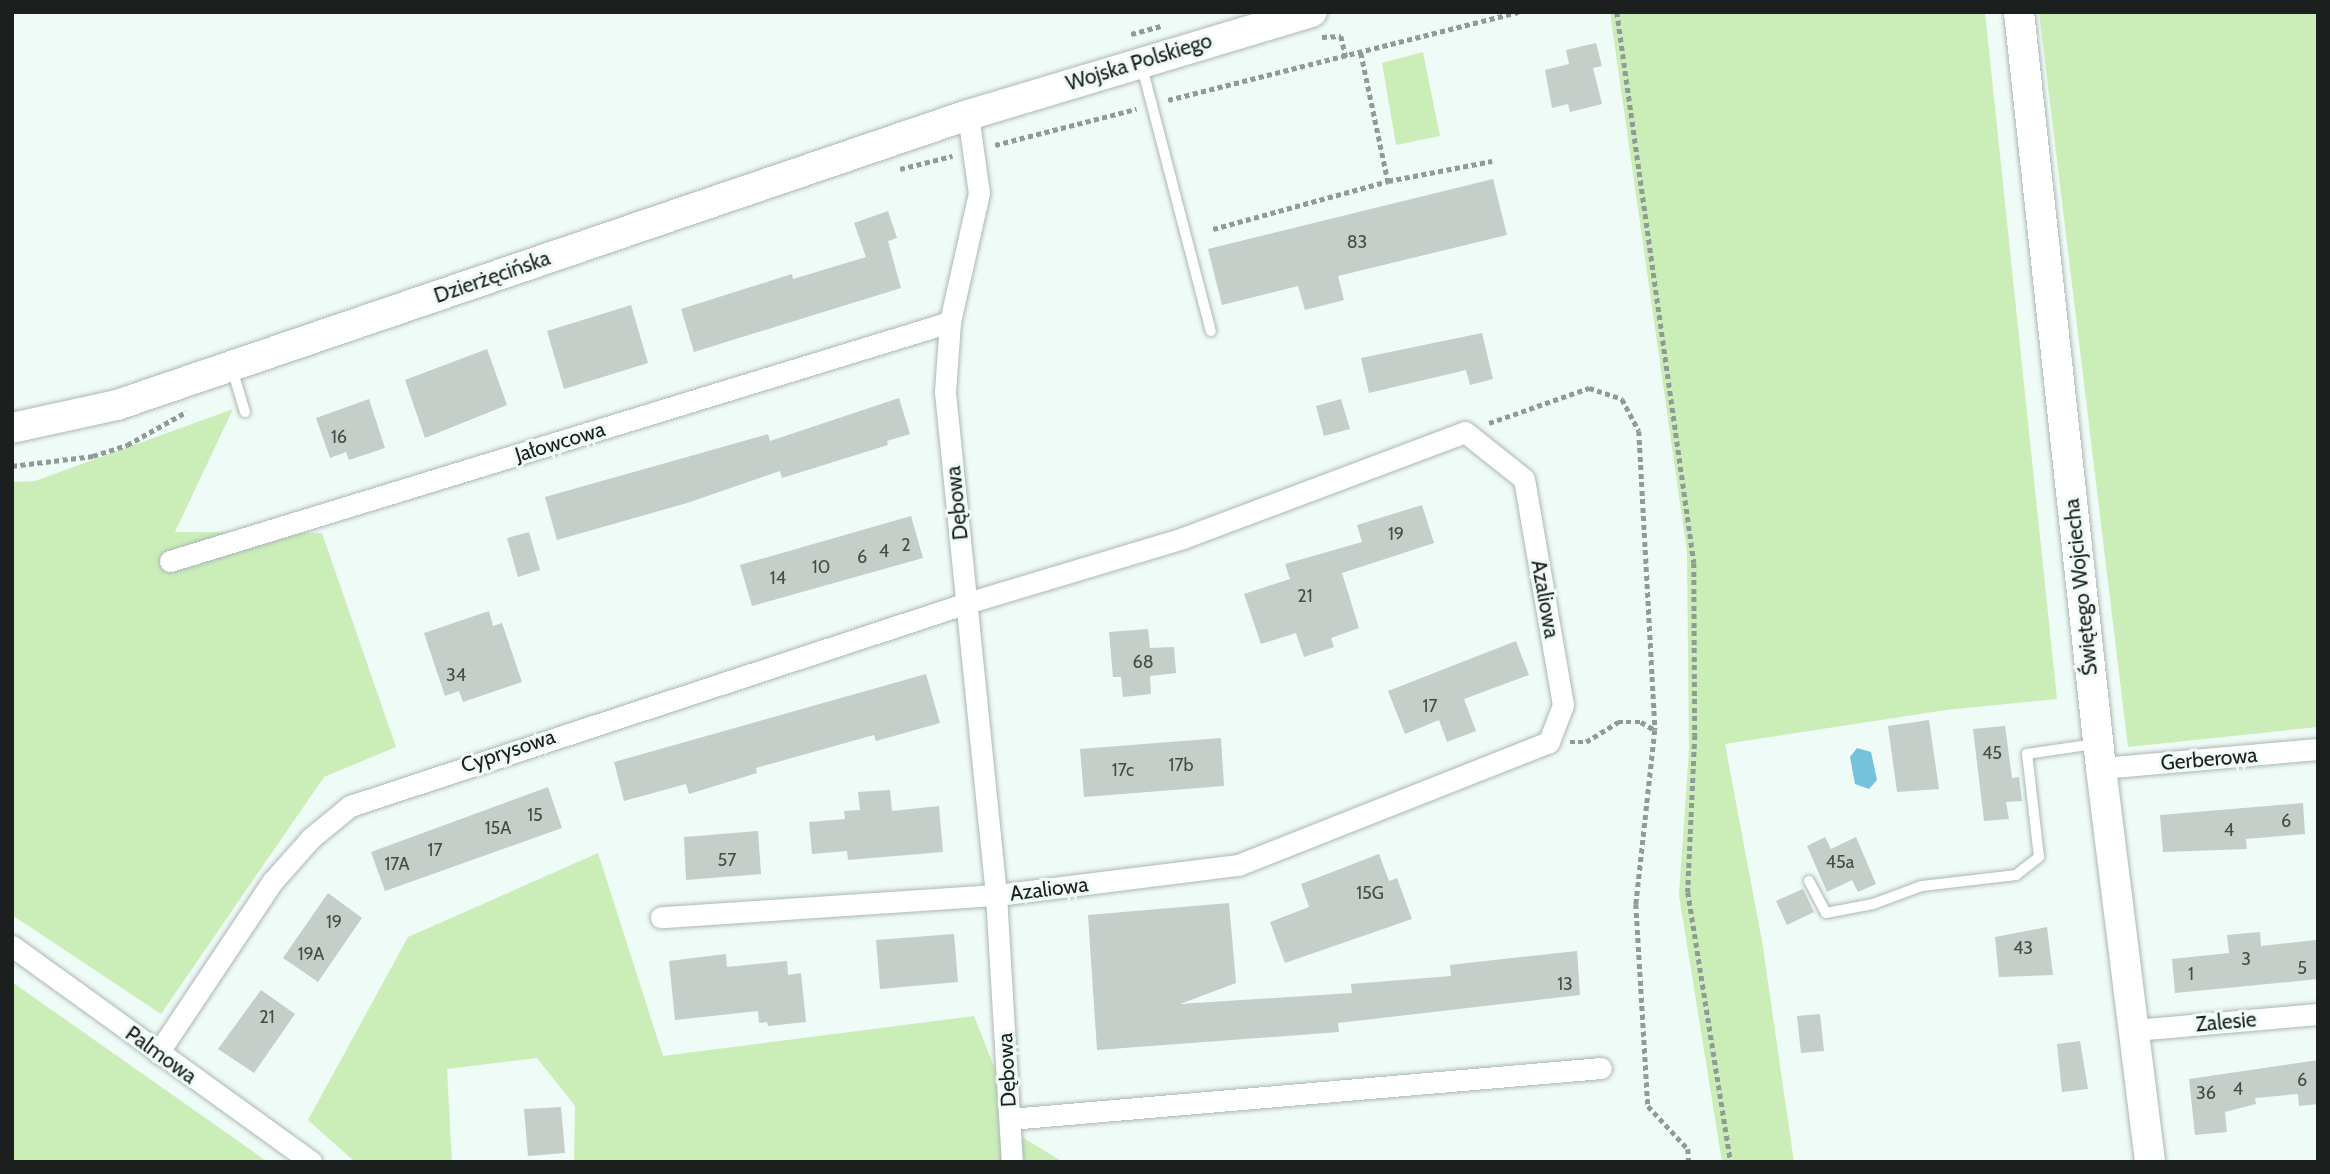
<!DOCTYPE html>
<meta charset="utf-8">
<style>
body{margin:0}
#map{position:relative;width:2330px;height:1174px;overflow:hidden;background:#effbf7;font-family:Cabin,sans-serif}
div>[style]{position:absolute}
.green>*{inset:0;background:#cbeeb9}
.water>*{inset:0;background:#74c2dc}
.building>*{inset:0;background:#c5cec8}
.path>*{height:4.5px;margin-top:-2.25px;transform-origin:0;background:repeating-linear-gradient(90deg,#919a97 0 5px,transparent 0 8.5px)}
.roads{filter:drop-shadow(0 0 2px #abb7b4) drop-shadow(0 0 2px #abb7b4)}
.lane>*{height:10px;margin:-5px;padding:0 5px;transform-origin:5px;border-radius:5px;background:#fff}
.street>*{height:21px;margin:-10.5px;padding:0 10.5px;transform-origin:10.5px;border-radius:10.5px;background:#fff}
.secondary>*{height:30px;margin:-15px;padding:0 15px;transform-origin:15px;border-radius:15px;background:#fff}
span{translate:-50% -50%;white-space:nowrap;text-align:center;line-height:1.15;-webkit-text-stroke:6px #effbf7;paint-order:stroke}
.number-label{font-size:18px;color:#464b48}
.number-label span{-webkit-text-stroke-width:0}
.street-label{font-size:21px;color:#1b1f1e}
.frame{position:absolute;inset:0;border:14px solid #1b1f1e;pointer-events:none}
</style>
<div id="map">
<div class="green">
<div style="clip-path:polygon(1610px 12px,1985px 12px,2057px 699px,1946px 710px,1725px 744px,1762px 941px,1794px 1162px,1722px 1162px,1709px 1081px,1679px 895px,1689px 749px,1687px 552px)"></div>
<div style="clip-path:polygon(2039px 12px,2318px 12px,2318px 727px,2128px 747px)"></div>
<div style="clip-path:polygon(1423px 52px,1440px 136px,1396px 145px,1382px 63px)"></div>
<div style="clip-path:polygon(233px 409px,175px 532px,322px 533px,396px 747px,324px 777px,161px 1014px,12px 915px,12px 482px,35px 481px)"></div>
<div style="clip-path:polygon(598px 853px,663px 1056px,974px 1016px,1022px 1137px,1063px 1162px,574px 1162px,575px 1106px,537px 1058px,447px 1069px,452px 1162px,355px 1162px,308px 1120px,408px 937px)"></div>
<div style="clip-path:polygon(12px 982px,268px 1162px,12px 1162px)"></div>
</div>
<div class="water">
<div style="clip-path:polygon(1857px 748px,1871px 752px,1877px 780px,1869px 789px,1855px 784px,1850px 757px)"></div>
</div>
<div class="building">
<div style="clip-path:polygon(1596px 43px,1602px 66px,1593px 68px,1602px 104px,1570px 112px,1568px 104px,1552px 108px,1545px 70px,1569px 64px,1566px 50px)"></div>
<div style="clip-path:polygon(1493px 179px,1507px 235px,1338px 276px,1344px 300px,1305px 310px,1298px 286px,1222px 305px,1208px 249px)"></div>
<div style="clip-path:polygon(888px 211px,897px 238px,888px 241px,901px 288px,694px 352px,681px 309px,792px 274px,793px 279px,866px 257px,854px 223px)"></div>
<div style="clip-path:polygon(631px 305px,648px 363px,564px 389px,547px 331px)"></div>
<div style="clip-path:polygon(1482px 333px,1493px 379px,1470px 385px,1466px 370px,1369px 393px,1361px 358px)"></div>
<div style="clip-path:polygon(487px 349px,507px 405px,425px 438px,405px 380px)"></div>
<div style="clip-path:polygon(899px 398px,910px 434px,887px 441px,888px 445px,782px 478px,780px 471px,687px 503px,557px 540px,545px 497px,768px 434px,770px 441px)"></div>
<div style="clip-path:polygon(369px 399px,385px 448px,349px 460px,346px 452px,330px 458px,316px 418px)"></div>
<div style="clip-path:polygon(1341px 399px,1350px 429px,1324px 436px,1316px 406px)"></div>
<div style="clip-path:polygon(1422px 505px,1434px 543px,1342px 573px,1359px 628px,1331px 638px,1334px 647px,1304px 657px,1296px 633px,1261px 644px,1244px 594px,1290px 579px,1285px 564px,1362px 542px,1357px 525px)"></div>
<div style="clip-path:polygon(911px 516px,923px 558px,752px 606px,740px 565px)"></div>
<div style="clip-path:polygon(529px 532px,540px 570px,518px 577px,507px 538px)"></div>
<div style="clip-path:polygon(489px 611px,493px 626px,502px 623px,522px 682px,463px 702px,459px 691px,445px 696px,424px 633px)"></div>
<div style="clip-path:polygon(1148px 629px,1150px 648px,1174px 647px,1176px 673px,1150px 676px,1151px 694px,1123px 697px,1121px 677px,1113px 677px,1109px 632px)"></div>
<div style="clip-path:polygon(1516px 641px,1529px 675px,1464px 699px,1476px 731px,1447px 742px,1439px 720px,1405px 734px,1388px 691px)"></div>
<div style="clip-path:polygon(926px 674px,940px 723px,876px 741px,874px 735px,756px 768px,757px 773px,689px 794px,686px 784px,624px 801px,614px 762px)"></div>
<div style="clip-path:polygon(1929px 720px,1939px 789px,1897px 792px,1888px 726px)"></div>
<div style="clip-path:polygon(2005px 726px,2012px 778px,2019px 777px,2022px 801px,2006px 802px,2009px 819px,1984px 821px,1973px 729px)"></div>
<div style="clip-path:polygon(1221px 738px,1224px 786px,1084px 797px,1080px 749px)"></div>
<div style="clip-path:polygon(548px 787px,562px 828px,385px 891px,371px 852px)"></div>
<div style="clip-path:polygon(890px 790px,892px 811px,939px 806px,943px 852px,848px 860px,847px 851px,812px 854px,809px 822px,845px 819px,844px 811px,860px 810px,858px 792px)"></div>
<div style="clip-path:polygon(2303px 803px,2305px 834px,2246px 839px,2247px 849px,2163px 852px,2160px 815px)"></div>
<div style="clip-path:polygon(758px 831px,761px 874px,686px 880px,684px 837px)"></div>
<div style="clip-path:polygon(1825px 837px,1831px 849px,1856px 837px,1876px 884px,1858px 892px,1852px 880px,1827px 892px,1807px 846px)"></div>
<div style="clip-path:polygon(1379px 854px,1389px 881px,1397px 878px,1412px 919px,1285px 963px,1270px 922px,1309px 907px,1301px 884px)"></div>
<div style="clip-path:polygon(1803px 889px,1814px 912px,1787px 925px,1776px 901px)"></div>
<div style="clip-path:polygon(328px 893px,362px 918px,318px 982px,283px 958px)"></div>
<div style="clip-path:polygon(1229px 903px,1236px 983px,1180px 1004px,1352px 993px,1351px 984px,1451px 976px,1450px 965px,1577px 951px,1580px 995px,1338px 1023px,1339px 1032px,1097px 1050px,1088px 915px)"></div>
<div style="clip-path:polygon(2047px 927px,2053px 975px,1999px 977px,1995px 937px)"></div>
<div style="clip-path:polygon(2260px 932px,2261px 946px,2316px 940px,2318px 979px,2175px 993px,2172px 959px,2229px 953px,2227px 935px)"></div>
<div style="clip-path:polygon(954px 934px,958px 982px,880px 989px,876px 940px)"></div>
<div style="clip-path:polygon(726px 954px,727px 967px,787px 961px,788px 975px,801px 973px,806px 1022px,768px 1026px,767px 1022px,759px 1023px,758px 1011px,675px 1020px,669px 961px)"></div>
<div style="clip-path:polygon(261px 990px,295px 1014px,254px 1073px,218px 1049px)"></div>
<div style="clip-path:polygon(1820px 1014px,1824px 1051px,1801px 1053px,1797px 1016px)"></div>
<div style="clip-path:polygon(2080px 1041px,2088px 1089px,2062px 1092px,2057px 1044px)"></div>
<div style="clip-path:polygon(2318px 1060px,2318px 1104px,2299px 1106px,2298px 1094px,2255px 1098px,2256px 1104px,2225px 1112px,2227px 1132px,2195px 1135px,2189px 1079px)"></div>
<div style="clip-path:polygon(561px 1107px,565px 1153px,528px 1156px,524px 1109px)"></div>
</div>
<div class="path">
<div style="left:1617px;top:12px;width:556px;rotate:82.04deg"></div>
<div style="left:1694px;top:563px;width:172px;rotate:89.7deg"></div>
<div style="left:1695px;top:735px;width:157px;rotate:92.6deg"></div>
<div style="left:1688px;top:892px;width:273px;rotate:81deg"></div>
<div style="left:1131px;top:34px;width:31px;rotate:-15deg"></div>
<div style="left:1322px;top:37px;width:19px;rotate:-3deg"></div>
<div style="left:1341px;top:36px;width:22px;rotate:77deg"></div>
<div style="left:1361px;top:53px;width:131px;rotate:78.1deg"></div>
<div style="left:1168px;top:100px;width:361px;rotate:-14.1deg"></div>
<div style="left:995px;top:145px;width:146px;rotate:-14.3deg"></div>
<div style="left:900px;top:169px;width:54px;rotate:-14deg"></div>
<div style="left:1213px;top:229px;width:181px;rotate:-15.3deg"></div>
<div style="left:1388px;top:181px;width:106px;rotate:-10.9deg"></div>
<div style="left:1489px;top:423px;width:106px;rotate:-19.3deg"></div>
<div style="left:1589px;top:388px;width:35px;rotate:18deg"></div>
<div style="left:1622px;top:399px;width:36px;rotate:62deg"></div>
<div style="left:1639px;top:431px;width:299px;rotate:86.9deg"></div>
<div style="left:1655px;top:730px;width:175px;rotate:96.2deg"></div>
<div style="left:1636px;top:904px;width:202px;rotate:86.6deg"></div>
<div style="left:1648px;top:1106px;width:59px;rotate:47.1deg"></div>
<div style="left:1688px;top:1149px;width:13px;rotate:86deg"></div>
<div style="left:12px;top:466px;width:82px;rotate:-7deg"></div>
<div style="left:93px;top:456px;width:36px;rotate:-18deg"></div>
<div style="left:127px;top:445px;width:68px;rotate:-29.2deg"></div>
<div style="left:1570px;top:742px;width:16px"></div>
<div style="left:1586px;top:742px;width:38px;rotate:-32deg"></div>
<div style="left:1618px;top:722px;width:23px"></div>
<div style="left:1641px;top:722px;width:16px;rotate:30deg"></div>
</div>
<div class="roads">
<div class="lane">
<div style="left:1141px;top:63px;width:277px;rotate:75.4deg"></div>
<div style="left:232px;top:369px;width:45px;rotate:73.2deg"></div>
<div style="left:1809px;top:881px;width:36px;rotate:62deg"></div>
<div style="left:1826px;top:913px;width:48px;rotate:-10.8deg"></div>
<div style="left:1873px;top:904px;width:52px;rotate:-20.2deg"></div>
<div style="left:1922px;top:886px;width:95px;rotate:-6.7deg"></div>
<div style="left:2016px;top:875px;width:29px;rotate:-38deg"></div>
<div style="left:2039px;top:857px;width:104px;rotate:-96.6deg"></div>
<div style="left:2027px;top:754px;width:69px;rotate:-8.4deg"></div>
</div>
<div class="street">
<div style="left:968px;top:115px;width:79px;rotate:82deg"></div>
<div style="left:979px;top:193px;width:132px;rotate:102.7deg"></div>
<div style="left:950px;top:322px;width:70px;rotate:94.1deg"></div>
<div style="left:945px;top:392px;width:506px;rotate:84.21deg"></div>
<div style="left:996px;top:895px;width:267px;rotate:86.6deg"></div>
<div style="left:170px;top:561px;width:816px;rotate:-17.04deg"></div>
<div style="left:2101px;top:768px;width:218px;rotate:-5deg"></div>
<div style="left:12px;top:946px;width:369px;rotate:35.8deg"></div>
<div style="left:2134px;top:1030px;width:185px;rotate:-5deg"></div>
<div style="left:158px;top:1053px;width:206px;rotate:-56.3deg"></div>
<div style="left:272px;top:882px;width:59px;rotate:-48.4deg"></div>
<div style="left:311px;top:838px;width:50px;rotate:-39.4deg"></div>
<div style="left:350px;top:806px;width:650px;rotate:-18.21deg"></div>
<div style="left:967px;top:603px;width:226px;rotate:-16.7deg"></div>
<div style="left:1183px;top:538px;width:301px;rotate:-20.6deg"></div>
<div style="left:1465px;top:432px;width:75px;rotate:38.5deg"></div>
<div style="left:1524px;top:479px;width:229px;rotate:80.2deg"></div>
<div style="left:1563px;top:705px;width:40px;rotate:111deg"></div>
<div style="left:1549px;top:742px;width:334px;rotate:158.4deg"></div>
<div style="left:1238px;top:865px;width:244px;rotate:172.9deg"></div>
<div style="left:996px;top:895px;width:336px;rotate:176.2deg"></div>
<div style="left:1010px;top:1119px;width:593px;rotate:-4.93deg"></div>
</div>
<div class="secondary">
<div style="left:2019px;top:12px;width:760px;rotate:83.81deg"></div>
<div style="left:2101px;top:768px;width:397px;rotate:82.9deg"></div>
<div style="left:12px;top:428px;width:107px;rotate:-12.4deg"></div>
<div style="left:117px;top:405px;width:899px;rotate:-18.82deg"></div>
<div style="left:968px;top:115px;width:359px;rotate:-16.7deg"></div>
</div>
</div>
<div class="number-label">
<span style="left:1357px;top:242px">83</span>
<span style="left:339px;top:437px">16</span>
<span style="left:1396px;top:534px">19</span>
<span style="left:906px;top:545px">2</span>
<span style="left:884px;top:551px">4</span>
<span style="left:862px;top:557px">6</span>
<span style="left:821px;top:567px">10</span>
<span style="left:778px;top:578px">14</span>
<span style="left:1305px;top:596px">21</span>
<span style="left:1143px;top:662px">68</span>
<span style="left:456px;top:675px">34</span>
<span style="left:1430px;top:706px">17</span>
<span style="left:1992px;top:753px">45</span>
<span style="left:1181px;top:765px">17b</span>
<span style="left:1123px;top:770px">17c</span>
<span style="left:535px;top:815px">15</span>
<span style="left:2286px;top:821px">6</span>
<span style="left:498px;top:828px">15A</span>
<span style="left:2229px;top:830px">4</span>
<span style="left:435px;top:850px">17</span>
<span style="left:727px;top:860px">57</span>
<span style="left:1840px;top:862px">45a</span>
<span style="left:397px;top:864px">17A</span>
<span style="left:1370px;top:893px">15G</span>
<span style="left:334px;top:922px">19</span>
<span style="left:2023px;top:948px">43</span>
<span style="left:311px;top:954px">19A</span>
<span style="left:2246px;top:959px">3</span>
<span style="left:2302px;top:968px">5</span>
<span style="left:2191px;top:974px">1</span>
<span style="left:1565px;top:984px">13</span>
<span style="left:267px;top:1017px">21</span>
<span style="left:2302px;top:1080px">6</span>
<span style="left:2238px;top:1089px">4</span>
<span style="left:2206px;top:1093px">36</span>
</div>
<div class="street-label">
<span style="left:1139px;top:62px;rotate:-17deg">Wojska Polskiego</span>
<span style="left:492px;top:277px;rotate:-19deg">Dzierżęcińska</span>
<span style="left:560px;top:442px;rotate:-17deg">Jałowcowa</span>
<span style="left:957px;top:503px;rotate:-96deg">Dębowa</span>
<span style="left:2081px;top:587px;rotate:-96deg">Świętego Wojciecha</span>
<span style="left:1545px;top:599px;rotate:80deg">Azaliowa</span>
<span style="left:508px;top:751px;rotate:-18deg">Cyprysowa</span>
<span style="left:2209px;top:759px;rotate:-5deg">Gerberowa</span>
<span style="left:1049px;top:889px;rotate:-7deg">Azaliowa</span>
<span style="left:2226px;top:1022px;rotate:-5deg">Zalesie</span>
<span style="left:161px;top:1055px;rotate:36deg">Palmowa</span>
<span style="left:1007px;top:1070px;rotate:-93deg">Dębowa</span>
</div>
<div class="frame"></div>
</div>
